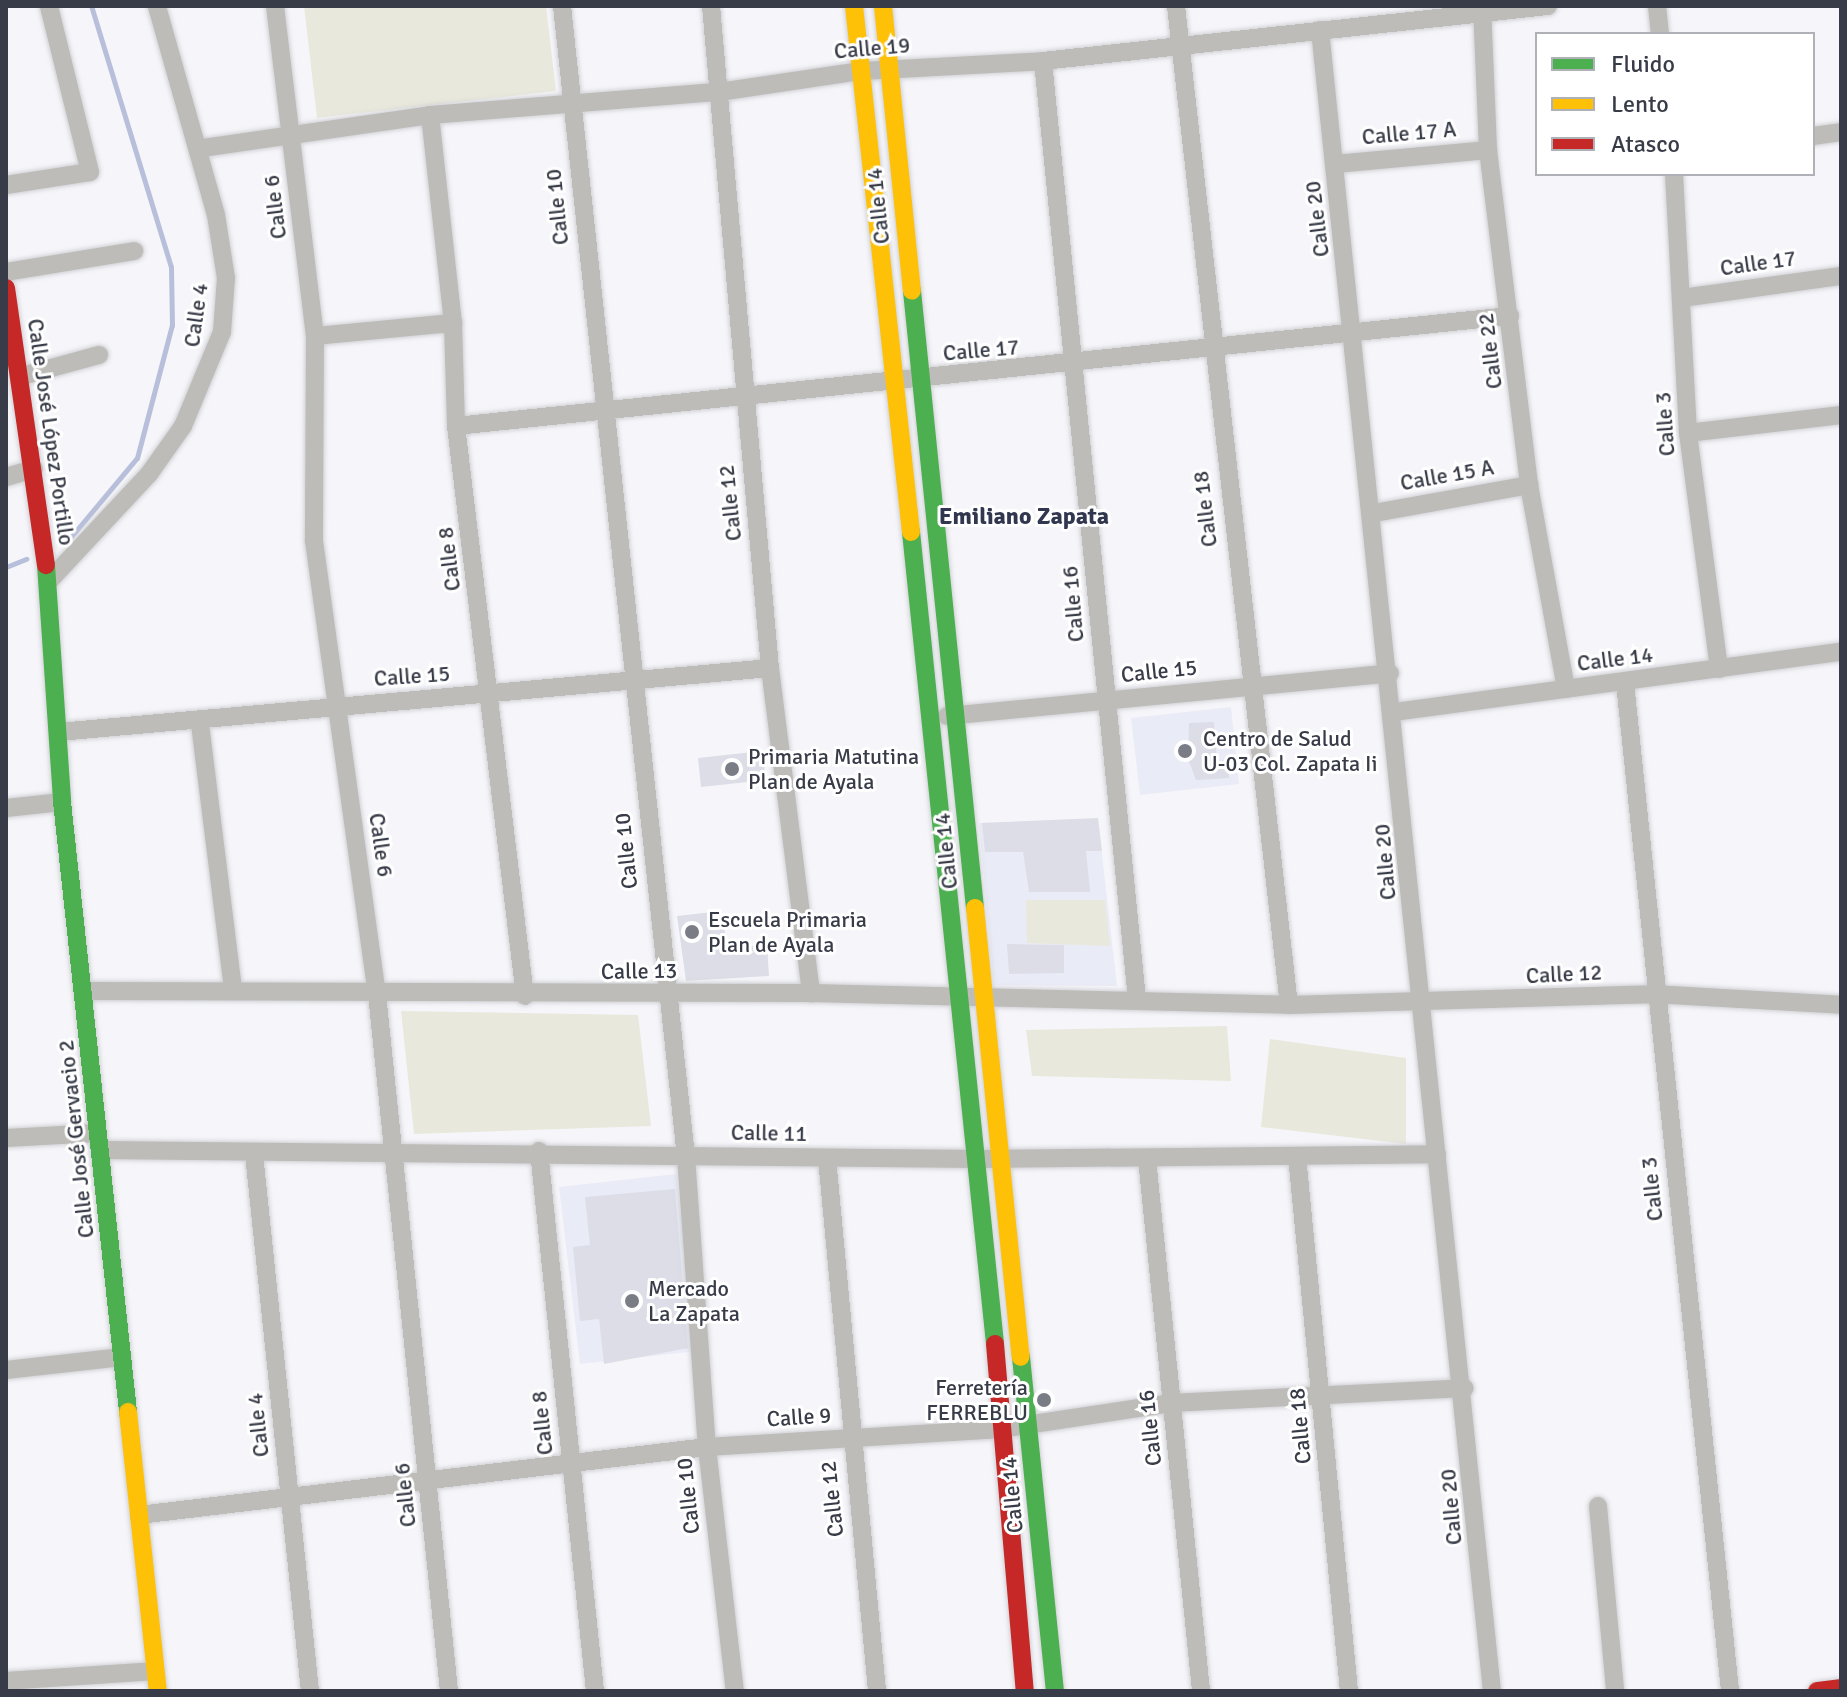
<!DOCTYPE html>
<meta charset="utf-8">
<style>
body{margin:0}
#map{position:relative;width:1847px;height:1697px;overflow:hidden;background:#f6f6fa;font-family:Signika,sans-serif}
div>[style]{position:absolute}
.built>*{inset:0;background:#e9ebf6}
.green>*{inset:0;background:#e9e8dc}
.stream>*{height:5px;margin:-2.5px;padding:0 2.5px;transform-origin:2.5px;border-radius:2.5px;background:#b8bfda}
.building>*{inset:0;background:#dcdde6}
.roads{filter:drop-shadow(0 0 2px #d1d2d6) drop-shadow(0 0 2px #d1d2d6)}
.street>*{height:18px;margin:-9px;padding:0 9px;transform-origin:9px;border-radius:9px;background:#bdbcb9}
.fast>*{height:18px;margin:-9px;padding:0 9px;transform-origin:9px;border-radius:9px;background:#4caf50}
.slow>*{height:18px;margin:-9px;padding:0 9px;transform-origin:9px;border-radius:9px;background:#ffc107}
.jam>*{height:18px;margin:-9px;padding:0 9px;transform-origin:9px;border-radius:9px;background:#c62828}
.dots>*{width:22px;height:22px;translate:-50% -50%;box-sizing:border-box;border:4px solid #fff;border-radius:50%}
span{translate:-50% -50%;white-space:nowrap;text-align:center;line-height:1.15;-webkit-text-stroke:6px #fff;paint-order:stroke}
.street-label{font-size:22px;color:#383c48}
.poi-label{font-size:22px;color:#383c48}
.left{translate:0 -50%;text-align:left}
.right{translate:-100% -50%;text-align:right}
.neighbourhood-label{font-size:24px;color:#323750;font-weight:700}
.frame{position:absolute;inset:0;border:8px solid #383c48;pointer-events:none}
.legend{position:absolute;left:1535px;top:32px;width:280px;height:144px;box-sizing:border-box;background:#fff;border:2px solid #afb1b6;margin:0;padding:10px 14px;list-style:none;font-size:24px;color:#383c48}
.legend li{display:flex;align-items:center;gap:16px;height:40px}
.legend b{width:40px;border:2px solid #afb1b6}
</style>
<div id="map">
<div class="built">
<div style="clip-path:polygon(1231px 707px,1239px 784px,1140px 795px,1131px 718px)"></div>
<div style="clip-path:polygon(1098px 819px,1117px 986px,994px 985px,979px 823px)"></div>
<div style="clip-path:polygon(676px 1174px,697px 1351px,580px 1364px,559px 1187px)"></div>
</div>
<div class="green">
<div style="clip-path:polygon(304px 6px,546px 6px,556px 91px,317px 118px)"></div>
<div style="clip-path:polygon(1026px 900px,1105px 900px,1110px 946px,1027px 943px)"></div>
<div style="clip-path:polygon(401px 1011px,638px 1015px,651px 1126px,414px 1134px)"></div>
<div style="clip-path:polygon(1227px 1026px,1231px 1081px,1032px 1076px,1026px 1030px)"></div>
<div style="clip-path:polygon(1270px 1039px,1406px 1058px,1406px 1144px,1261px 1127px)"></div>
</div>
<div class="stream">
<div style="left:70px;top:538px;width:104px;rotate:-50.1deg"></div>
<div style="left:137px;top:458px;width:138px;rotate:-75.3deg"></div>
<div style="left:172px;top:325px;width:58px;rotate:-91deg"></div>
<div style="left:171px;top:267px;width:273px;rotate:-107deg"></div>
<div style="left:6px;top:567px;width:22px;rotate:-22deg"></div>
</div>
<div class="building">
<div style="clip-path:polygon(1214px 722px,1217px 761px,1228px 760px,1229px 778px,1196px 780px,1188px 759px,1189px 723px)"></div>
<div style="clip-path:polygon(762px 751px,766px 780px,701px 787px,698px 758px)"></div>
<div style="clip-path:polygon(1098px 818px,1102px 851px,1086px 851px,1090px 892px,1029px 892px,1023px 852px,985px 852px,982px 823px)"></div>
<div style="clip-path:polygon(722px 911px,727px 947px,767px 945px,769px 976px,686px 981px,677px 916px)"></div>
<div style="clip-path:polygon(1007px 944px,1064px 945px,1064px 973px,1009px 974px)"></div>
<div style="clip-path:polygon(675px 1189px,688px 1348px,604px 1364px,599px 1319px,580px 1321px,573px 1247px,590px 1245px,585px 1197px)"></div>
</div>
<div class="roads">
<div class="street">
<div style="left:275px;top:6px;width:332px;rotate:83.1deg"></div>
<div style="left:315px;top:336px;width:205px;rotate:90.3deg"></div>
<div style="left:314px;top:541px;width:457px;rotate:82.1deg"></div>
<div style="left:377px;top:994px;width:701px;rotate:84.1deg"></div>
<div style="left:562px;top:6px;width:1157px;rotate:83.85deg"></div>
<div style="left:686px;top:1156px;width:292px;rotate:85.9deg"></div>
<div style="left:707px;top:1447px;width:246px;rotate:83.5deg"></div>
<div style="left:711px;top:6px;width:665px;rotate:84.91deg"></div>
<div style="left:770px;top:668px;width:328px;rotate:82.8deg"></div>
<div style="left:1176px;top:6px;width:1005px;rotate:83.55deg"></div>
<div style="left:1482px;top:6px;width:144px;rotate:87.6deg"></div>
<div style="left:1488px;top:150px;width:337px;rotate:83deg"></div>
<div style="left:1529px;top:485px;width:207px;rotate:79.7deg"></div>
<div style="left:1657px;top:6px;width:28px;rotate:84deg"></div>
<div style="left:1320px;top:30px;width:1670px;rotate:84.09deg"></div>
<div style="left:1043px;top:61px;width:944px;rotate:84.28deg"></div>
<div style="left:430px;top:115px;width:209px;rotate:83.7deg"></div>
<div style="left:453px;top:323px;width:103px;rotate:88.3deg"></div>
<div style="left:456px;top:426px;width:574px;rotate:83.1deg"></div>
<div style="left:1813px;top:136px;width:28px;rotate:-8deg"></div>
<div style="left:202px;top:148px;width:230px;rotate:-8.2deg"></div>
<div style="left:430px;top:115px;width:290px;rotate:-4.6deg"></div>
<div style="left:719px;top:92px;width:144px;rotate:-8.4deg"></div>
<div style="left:861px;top:71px;width:182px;rotate:-3.1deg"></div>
<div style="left:1043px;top:61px;width:508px;rotate:-6.22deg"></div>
<div style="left:1335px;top:164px;width:154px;rotate:-5.2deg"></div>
<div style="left:1674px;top:174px;width:259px;rotate:86.9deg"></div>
<div style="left:1688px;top:433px;width:238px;rotate:82.5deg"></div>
<div style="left:6px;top:185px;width:85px;rotate:-8.8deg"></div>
<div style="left:90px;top:172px;width:171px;rotate:-103.9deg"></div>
<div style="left:6px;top:272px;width:130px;rotate:-9.3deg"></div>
<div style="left:1682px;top:298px;width:161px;rotate:-7.9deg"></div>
<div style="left:315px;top:336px;width:139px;rotate:-5.4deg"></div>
<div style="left:22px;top:376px;width:80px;rotate:-15.3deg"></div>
<div style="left:456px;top:426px;width:1060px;rotate:-5.96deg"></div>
<div style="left:1688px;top:433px;width:154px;rotate:-6.7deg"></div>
<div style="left:6px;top:477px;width:29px;rotate:-16deg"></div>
<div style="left:1374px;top:513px;width:158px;rotate:-10.2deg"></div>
<div style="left:48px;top:582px;width:148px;rotate:-46.9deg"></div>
<div style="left:149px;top:474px;width:59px;rotate:-54.7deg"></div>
<div style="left:183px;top:426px;width:102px;rotate:-67.5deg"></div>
<div style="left:222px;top:332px;width:54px;rotate:-85.8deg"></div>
<div style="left:226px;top:278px;width:64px;rotate:-99deg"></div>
<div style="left:216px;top:215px;width:217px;rotate:-105.8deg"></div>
<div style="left:1625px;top:683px;width:1013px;rotate:84.05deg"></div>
<div style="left:1395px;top:712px;width:450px;rotate:-7.7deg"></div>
<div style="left:947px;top:716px;width:445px;rotate:-5.5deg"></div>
<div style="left:200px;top:724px;width:267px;rotate:82.9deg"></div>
<div style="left:59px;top:732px;width:714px;rotate:-5.14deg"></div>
<div style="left:6px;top:808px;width:56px;rotate:-6.1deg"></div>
<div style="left:86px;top:991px;width:725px;rotate:0.16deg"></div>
<div style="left:811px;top:993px;width:478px;rotate:1.4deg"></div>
<div style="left:1289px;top:1005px;width:364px;rotate:-1.7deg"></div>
<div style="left:1653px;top:994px;width:188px;rotate:3.3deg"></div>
<div style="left:6px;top:1138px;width:92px;rotate:-3.1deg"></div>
<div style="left:100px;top:1150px;width:879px;rotate:0.59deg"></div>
<div style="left:979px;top:1159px;width:458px;rotate:-0.6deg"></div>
<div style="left:539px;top:1151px;width:543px;rotate:84.08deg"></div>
<div style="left:254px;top:1154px;width:540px;rotate:84.05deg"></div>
<div style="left:1297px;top:1156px;width:538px;rotate:84.45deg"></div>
<div style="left:827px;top:1158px;width:535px;rotate:84.64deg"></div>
<div style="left:1147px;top:1159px;width:535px;rotate:84.2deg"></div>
<div style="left:6px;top:1370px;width:117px;rotate:-6.4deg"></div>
<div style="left:1598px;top:1506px;width:186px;rotate:84.7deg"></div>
<div style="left:139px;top:1515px;width:572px;rotate:-6.83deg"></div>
<div style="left:707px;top:1447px;width:294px;rotate:-3.5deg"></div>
<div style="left:1000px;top:1429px;width:173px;rotate:-8.6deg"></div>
<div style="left:1171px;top:1403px;width:294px;rotate:-2.9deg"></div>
<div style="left:6px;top:1681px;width:149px;rotate:-3.8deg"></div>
</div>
<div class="fast">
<div style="left:912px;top:291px;width:620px;rotate:84.17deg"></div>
<div style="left:911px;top:532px;width:816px;rotate:84.09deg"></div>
<div style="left:46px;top:565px;width:238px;rotate:86.1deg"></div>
<div style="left:62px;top:802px;width:614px;rotate:83.82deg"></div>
<div style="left:1021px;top:1357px;width:336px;rotate:84.2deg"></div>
</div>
<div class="slow">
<div style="left:854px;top:6px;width:529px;rotate:83.82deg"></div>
<div style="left:883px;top:6px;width:286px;rotate:84.2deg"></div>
<div style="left:975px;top:908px;width:451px;rotate:84.2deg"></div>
<div style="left:128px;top:1412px;width:281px;rotate:83.9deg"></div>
</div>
<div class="jam">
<div style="left:6px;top:288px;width:280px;rotate:81.8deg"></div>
<div style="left:995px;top:1344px;width:348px;rotate:85.1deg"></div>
<div style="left:1817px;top:1691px;width:24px;rotate:-7deg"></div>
</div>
</div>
<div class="dots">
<div style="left:1185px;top:751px;background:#7a7d86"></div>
<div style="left:732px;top:769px;background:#7a7d86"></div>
<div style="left:692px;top:932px;background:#7a7d86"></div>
<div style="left:632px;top:1301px;background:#7a7d86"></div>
<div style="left:1044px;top:1400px;background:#7a7d86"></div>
</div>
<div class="street-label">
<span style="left:872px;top:48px;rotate:-5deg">Calle 19</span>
<span style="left:1409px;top:133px;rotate:-5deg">Calle 17 A</span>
<span style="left:878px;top:206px;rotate:-96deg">Calle 14</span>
<span style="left:275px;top:207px;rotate:-97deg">Calle 6</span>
<span style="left:557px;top:207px;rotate:-96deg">Calle 10</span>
<span style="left:1317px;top:219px;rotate:-97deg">Calle 20</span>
<span style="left:1758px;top:263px;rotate:-8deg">Calle 17</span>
<span style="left:196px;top:315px;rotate:-82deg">Calle 4</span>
<span style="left:981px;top:350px;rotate:-5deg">Calle 17</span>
<span style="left:1490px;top:351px;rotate:-97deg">Calle 22</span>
<span style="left:1665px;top:424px;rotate:-94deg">Calle 3</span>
<span style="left:51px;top:432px;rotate:82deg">Calle José López Portillo</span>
<span style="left:1447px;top:475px;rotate:-10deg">Calle 15 A</span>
<span style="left:730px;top:503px;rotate:-96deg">Calle 12</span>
<span style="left:1205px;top:509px;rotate:-97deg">Calle 18</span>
<span style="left:449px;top:559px;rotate:-97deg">Calle 8</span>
<span style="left:1073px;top:604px;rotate:-95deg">Calle 16</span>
<span style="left:1615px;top:659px;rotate:-7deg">Calle 14</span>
<span style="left:1159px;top:671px;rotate:-6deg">Calle 15</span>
<span style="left:412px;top:676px;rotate:-4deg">Calle 15</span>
<span style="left:381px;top:845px;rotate:82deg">Calle 6</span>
<span style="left:626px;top:851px;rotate:-96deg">Calle 10</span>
<span style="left:946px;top:851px;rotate:-96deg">Calle 14</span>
<span style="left:1385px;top:862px;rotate:-95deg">Calle 20</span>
<span style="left:639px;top:971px;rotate:-1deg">Calle 13</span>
<span style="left:1564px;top:974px;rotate:-3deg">Calle 12</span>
<span style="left:769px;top:1133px;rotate:1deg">Calle 11</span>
<span style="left:76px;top:1139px;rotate:-96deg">Calle José Gervacio 2</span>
<span style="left:1652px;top:1189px;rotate:-96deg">Calle 3</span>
<span style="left:799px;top:1417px;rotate:-4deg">Calle 9</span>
<span style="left:542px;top:1423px;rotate:-96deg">Calle 8</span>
<span style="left:258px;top:1425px;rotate:-96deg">Calle 4</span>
<span style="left:1300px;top:1426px;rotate:-95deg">Calle 18</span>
<span style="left:1150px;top:1428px;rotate:-96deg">Calle 16</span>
<span style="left:405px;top:1495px;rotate:-96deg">Calle 6</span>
<span style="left:1012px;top:1495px;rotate:-95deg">Calle 14</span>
<span style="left:688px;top:1496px;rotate:-96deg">Calle 10</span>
<span style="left:832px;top:1499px;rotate:-96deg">Calle 12</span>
<span style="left:1451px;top:1507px;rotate:-95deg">Calle 20</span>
</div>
<div class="poi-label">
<span class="left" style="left:1203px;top:751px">Centro de Salud<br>U-03 Col. Zapata Ii</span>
<span class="left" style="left:748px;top:769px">Primaria Matutina<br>Plan de Ayala</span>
<span class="left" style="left:708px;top:932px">Escuela Primaria<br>Plan de Ayala</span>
<span class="left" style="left:648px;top:1301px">Mercado<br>La Zapata</span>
<span class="right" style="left:1028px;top:1400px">Ferretería<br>FERREBLU</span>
</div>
<div class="neighbourhood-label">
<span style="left:1024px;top:517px">Emiliano Zapata</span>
</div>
<div class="frame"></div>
<ul class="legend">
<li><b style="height:10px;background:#4caf50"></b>Fluido</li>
<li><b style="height:10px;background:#ffc107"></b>Lento</li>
<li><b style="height:10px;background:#c62828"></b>Atasco</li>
</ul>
</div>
